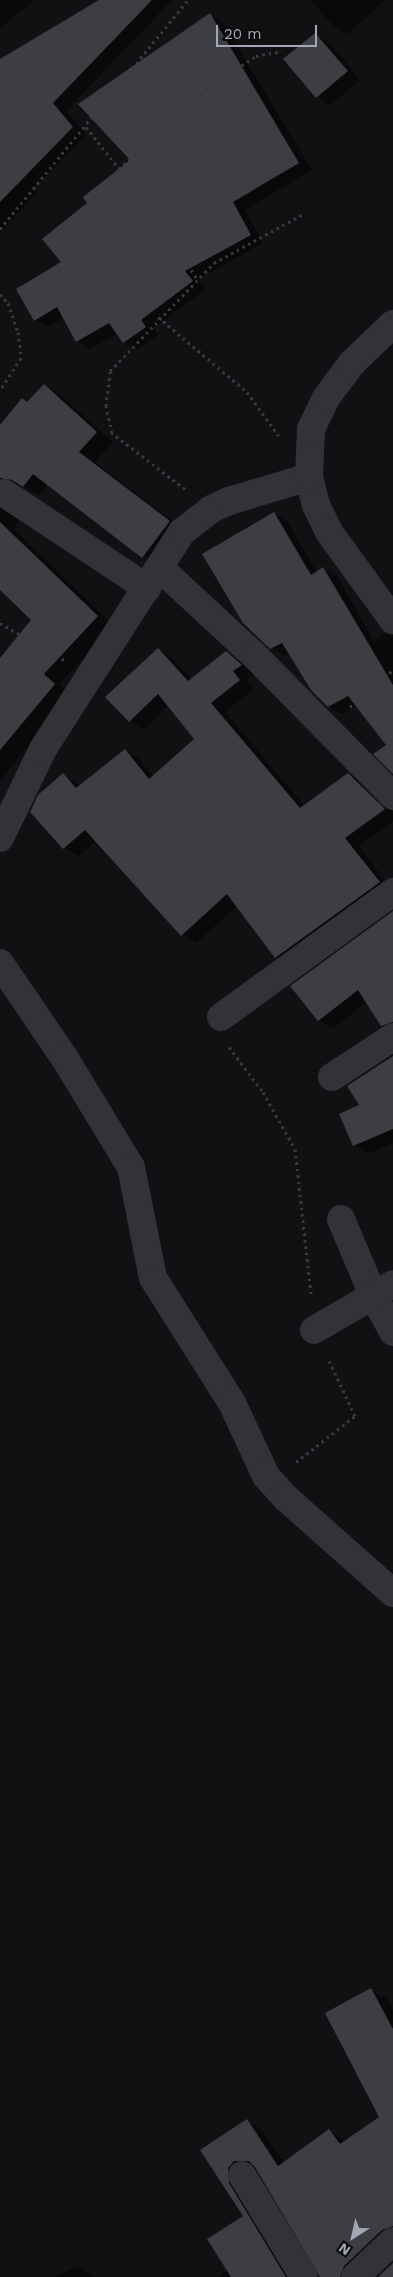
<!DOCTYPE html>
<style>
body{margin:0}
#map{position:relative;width:393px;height:2277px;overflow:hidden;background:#111113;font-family:"Work Sans",sans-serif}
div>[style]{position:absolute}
.shadow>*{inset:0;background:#0007}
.building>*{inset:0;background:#3d3e43}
.path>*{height:3px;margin-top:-1.5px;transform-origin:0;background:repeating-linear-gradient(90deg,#383a3f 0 2.5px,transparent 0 6.5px)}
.minor>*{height:28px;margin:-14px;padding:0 14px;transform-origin:14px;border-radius:14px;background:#323338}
span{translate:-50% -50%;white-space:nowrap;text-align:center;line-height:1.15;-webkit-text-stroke:5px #0c0c0d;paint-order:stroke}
.north{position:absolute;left:328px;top:2212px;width:50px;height:50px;-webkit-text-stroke:4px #0c0c0d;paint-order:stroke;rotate:215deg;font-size:14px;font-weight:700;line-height:20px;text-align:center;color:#a2a7b4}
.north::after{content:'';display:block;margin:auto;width:18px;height:22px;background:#a2a7b4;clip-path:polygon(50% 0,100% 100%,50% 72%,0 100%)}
.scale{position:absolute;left:216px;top:25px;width:101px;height:22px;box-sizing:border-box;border:2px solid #a2a7b4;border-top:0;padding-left:6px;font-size:15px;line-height:18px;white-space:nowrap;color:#a2a7b4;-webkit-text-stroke:4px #0c0c0d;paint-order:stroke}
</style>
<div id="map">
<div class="shadow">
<div style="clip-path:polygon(0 0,34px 0,0 28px)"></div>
<div style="clip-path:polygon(102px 0,172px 0,66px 111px,86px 135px,33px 189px,37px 192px,0 233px,0 61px)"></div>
<div style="clip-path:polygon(310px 0,385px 0,348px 34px,334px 26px)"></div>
<div style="clip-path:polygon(210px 15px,223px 23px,312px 170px,245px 210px,263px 243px,198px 279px,206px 289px,153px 328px,158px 335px,137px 350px,124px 342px,118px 333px,90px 349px,77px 341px,64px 318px,48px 327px,35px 320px,89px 203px,132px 160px)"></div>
<div style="clip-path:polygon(315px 35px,329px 42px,360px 80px,330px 105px,317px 97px)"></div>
<div style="clip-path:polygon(44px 385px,60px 395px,113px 442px,95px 462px,186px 531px,159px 566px,48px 484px,40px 495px,23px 486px,8px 493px,6px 510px,19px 521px,13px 529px,114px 626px,59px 684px,71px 694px,0 780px,0 660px,33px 620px,0 588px,0 427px)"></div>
<div style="clip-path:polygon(274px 514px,287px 521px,317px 572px,323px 569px,337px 576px,374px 642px,384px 633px,393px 636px,393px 774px,387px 745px,357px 705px,342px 714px,328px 706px,290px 653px,284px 656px,271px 648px)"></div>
<div style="clip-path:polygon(158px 650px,172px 658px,192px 679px,227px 652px,255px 674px,246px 679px,254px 689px,225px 712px,305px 806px,348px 774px,363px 782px,393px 812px,393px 821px,359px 846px,393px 891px,290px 966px,276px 957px,237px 906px,196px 943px,182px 935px,96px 841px,79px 856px,64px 848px,63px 775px,80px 786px,125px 750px,139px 759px,154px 777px,196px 740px,169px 705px,144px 729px,130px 721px)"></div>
<div style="clip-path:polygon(393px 913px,393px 1032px,382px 1026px,367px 1002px,333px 1029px,319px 1020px)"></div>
<div style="clip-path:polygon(393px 1057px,393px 1143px,368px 1154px,354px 1145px,361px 1105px)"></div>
<div style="clip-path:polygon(371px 1990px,387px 1999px,393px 2010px,393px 2243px,358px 2277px,321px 2277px,258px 2168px,244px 2176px,296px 2277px,218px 2277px,228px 2270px,245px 2217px,201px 2151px,247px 2121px,262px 2130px,284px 2163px,329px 2131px,346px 2141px,381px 2117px)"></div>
<div style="clip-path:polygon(77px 2266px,94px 2277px,55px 2277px)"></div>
</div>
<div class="building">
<div style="clip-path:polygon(99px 0,152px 0,53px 103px,73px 127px,0 202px,0 59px)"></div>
<div style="clip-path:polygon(210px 13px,299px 163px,233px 202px,251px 235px,185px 271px,193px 281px,141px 320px,146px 327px,123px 343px,109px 323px,76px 342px,57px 307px,34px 321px,16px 289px,61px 262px,42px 239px,87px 203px,83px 197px,130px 160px,78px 104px)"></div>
<div style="clip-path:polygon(315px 33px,348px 71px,316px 98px,283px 59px)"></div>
<div style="clip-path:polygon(44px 384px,97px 432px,79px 452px,170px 521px,142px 558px,33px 474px,23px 487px,12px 480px,0 478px,0 425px,22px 398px,27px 402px)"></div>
<div style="clip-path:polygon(274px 512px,311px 575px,323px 567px,393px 685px,393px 774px,373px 754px,386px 745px,348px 696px,328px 707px,311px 690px,282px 643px,270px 649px,243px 623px,202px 554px)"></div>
<div style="clip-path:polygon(0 522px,98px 616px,44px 674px,55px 684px,0 750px,0 658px,31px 620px,0 590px)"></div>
<div style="clip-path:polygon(158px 648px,188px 681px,226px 651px,242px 665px,233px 671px,240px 680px,211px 703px,300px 808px,348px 773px,385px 809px,345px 838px,380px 882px,275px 958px,227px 894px,181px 936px,85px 830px,63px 849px,30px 812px,38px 795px,63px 773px,76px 788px,125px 749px,149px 779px,194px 739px,158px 694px,129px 722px,105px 697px)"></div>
<div style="clip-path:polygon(393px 911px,393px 1022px,381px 1026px,358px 990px,318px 1021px,290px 986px)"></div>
<div style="clip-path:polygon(393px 1056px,393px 1129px,353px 1146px,339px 1114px,359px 1105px,347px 1086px)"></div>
<div style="clip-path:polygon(371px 1988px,393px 2029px,393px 2226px,382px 2230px,344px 2266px,340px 2277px,320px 2277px,255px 2167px,249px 2161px,234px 2161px,228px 2168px,229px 2183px,286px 2277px,231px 2277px,207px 2239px,243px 2216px,200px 2150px,247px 2119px,278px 2166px,329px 2129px,340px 2144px,379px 2117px,325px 2013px)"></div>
<div style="clip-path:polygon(393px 2263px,393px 2277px,378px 2277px)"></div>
</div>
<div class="path">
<div style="left:86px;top:127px;width:106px;rotate:51.5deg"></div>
<div style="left:152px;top:210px;width:82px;rotate:56.9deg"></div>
<div style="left:119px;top:169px;width:122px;rotate:-42.3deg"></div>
<div style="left:209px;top:87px;width:56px;rotate:-33.4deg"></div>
<div style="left:256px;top:56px;width:26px;rotate:-11deg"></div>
<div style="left:0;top:229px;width:296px;rotate:-50.6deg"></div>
<div style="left:0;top:294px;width:12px;rotate:48deg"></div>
<div style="left:8px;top:303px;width:31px;rotate:71deg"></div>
<div style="left:18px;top:332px;width:26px;rotate:83deg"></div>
<div style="left:21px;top:358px;width:38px;rotate:123deg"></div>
<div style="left:158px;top:317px;width:116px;rotate:40.1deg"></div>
<div style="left:247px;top:392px;width:54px;rotate:54deg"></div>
<div style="left:185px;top:489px;width:92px;rotate:-142.5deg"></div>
<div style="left:112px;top:433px;width:28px;rotate:-103deg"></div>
<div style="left:106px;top:406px;width:35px;rotate:-83deg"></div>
<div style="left:110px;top:371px;width:150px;rotate:-46.1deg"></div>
<div style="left:214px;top:263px;width:102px;rotate:-28.8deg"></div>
<div style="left:0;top:623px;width:74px;rotate:30deg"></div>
<div style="left:350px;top:707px;width:57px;rotate:-40.7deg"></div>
<div style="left:229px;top:1047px;width:56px;rotate:52.9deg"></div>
<div style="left:263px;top:1092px;width:65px;rotate:60.7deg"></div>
<div style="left:295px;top:1149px;width:147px;rotate:83.7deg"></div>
<div style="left:296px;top:1462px;width:75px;rotate:-37.9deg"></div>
<div style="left:355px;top:1416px;width:64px;rotate:-115deg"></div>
</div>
<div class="minor">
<div style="left:309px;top:477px;width:29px;rotate:76deg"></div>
<div style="left:316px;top:505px;width:30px;rotate:64deg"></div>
<div style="left:329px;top:532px;width:109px;rotate:54deg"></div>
<div style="left:4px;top:493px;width:172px;rotate:33.6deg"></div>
<div style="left:161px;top:569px;width:127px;rotate:42.8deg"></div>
<div style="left:254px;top:655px;width:198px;rotate:45.4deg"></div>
<div style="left:0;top:838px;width:99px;rotate:-64.2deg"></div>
<div style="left:43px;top:749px;width:258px;rotate:-57.4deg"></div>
<div style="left:182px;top:532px;width:37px;rotate:-38deg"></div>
<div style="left:211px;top:509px;width:20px;rotate:-24deg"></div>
<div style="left:229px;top:501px;width:84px;rotate:-16.7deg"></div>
<div style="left:309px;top:477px;width:48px;rotate:-87.6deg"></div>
<div style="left:311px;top:429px;width:34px;rotate:-64deg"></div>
<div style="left:326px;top:398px;width:44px;rotate:-53.4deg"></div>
<div style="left:352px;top:363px;width:57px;rotate:-43.6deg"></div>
<div style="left:0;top:963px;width:114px;rotate:55.8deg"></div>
<div style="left:64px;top:1057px;width:129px;rotate:58.7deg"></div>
<div style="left:131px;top:1167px;width:113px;rotate:78.8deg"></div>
<div style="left:153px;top:1278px;width:148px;rotate:57.7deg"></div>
<div style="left:232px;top:1403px;width:81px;rotate:65deg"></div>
<div style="left:266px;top:1476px;width:30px;rotate:48deg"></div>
<div style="left:286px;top:1498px;width:143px;rotate:41.6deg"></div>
<div style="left:221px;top:1017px;width:213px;rotate:-36deg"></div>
<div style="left:332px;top:1077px;width:73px;rotate:-33.3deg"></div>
<div style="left:341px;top:1219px;width:82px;rotate:67.2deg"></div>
<div style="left:373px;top:1295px;width:42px;rotate:61.6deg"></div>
<div style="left:314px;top:1330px;width:91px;rotate:-30.2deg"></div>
<div style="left:242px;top:2175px;width:119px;rotate:58.7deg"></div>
<div style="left:355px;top:2277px;width:52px;rotate:-43.5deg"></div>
</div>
<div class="north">N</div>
<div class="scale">20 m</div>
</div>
